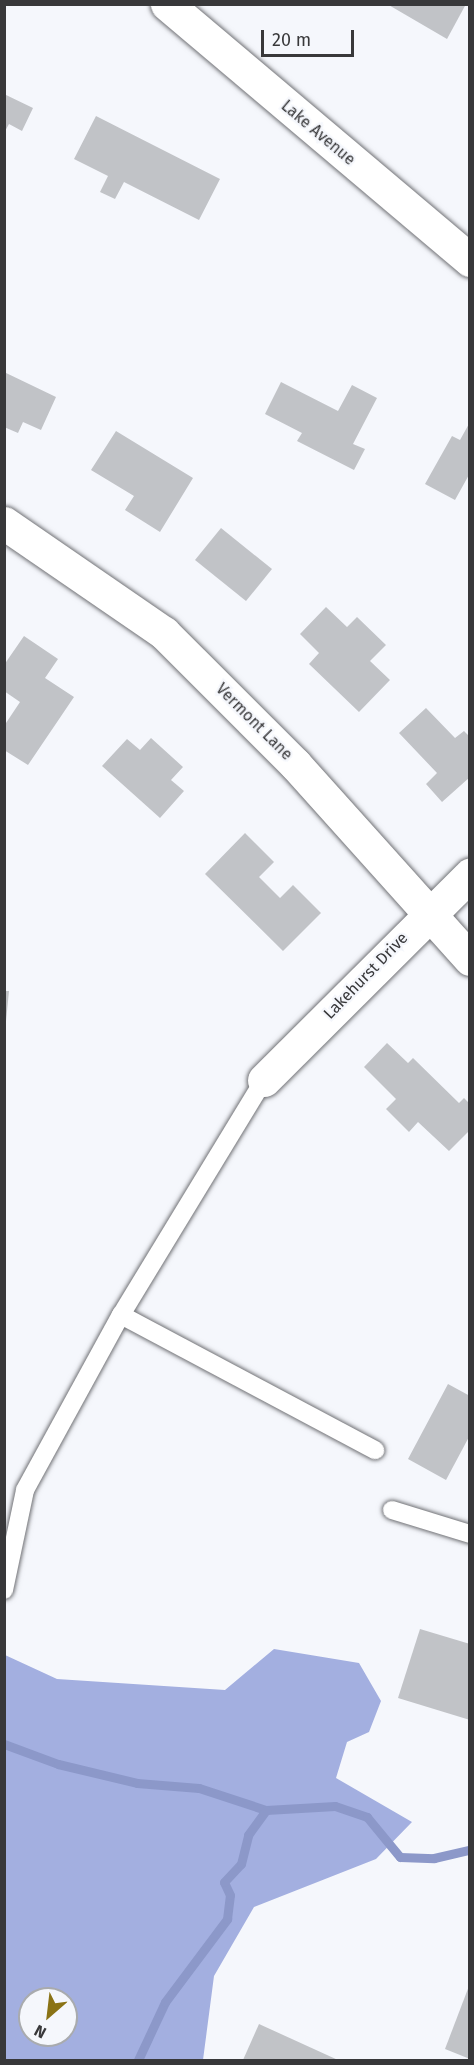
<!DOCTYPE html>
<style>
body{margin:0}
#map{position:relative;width:474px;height:2065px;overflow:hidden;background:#f5f7fc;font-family:"Fira Sans",sans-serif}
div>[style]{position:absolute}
.forest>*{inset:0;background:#a3afe0}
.stream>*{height:9px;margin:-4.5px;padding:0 4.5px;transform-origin:4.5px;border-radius:4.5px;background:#8c98c9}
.building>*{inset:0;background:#c1c3c7}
.roads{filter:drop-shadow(0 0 2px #717276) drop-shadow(0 0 2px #717276)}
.service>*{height:18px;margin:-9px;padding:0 9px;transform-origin:9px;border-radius:9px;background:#fff}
.minor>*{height:33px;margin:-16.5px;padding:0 16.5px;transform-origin:16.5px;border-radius:16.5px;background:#fff}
.secondary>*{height:33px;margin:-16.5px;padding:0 16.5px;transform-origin:16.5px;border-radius:16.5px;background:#fff}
span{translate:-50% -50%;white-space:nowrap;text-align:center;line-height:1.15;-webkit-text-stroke:4.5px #f5f7fc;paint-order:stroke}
.street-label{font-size:16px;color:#38383a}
.frame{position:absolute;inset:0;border:6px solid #38383a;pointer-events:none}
.north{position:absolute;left:18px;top:1987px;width:60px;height:60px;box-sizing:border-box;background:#f5f7fc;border:2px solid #a9abae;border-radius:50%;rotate:208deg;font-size:16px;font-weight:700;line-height:24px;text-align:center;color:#38383a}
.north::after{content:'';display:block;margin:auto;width:21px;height:27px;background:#8a7316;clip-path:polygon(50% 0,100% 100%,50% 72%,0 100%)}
.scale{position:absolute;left:261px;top:30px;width:93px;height:27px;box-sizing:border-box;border:3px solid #38383a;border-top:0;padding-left:8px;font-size:18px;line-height:21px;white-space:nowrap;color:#38383a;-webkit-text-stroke:4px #f5f7fc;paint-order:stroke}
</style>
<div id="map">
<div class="forest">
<div style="clip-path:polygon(evenodd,274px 1649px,359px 1663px,381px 1701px,369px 1732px,347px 1742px,336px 1778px,412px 1822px,376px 1859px,254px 1907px,214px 1976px,203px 2060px,5px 2060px,5px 1655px,57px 1679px,225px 1690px,274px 1649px,30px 1999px,66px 1999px,66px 2035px,30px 2035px,30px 1999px)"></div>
</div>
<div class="stream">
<div style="left:4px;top:1744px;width:58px;rotate:20.3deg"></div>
<div style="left:58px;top:1764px;width:81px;rotate:13.5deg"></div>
<div style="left:137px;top:1783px;width:62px;rotate:4.6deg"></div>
<div style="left:199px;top:1788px;width:71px;rotate:18.2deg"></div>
<div style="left:266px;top:1810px;width:69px;rotate:-3.3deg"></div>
<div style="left:335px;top:1806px;width:34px;rotate:19deg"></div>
<div style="left:367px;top:1817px;width:52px;rotate:50.5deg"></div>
<div style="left:400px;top:1857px;width:34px;rotate:2deg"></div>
<div style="left:434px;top:1858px;width:37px;rotate:-13deg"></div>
<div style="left:138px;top:2060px;width:64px;rotate:-65deg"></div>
<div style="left:165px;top:2002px;width:104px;rotate:-53.2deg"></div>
<div style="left:227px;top:1919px;width:24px;rotate:-83deg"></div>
<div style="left:230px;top:1895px;width:14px;rotate:-115deg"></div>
<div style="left:224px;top:1882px;width:25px;rotate:-47deg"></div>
<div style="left:241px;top:1864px;width:30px;rotate:-76deg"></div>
<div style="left:248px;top:1835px;width:31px;rotate:-54deg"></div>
</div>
<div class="building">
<div style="clip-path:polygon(387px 4px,466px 4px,447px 39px)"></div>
<div style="clip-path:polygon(4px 94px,33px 108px,22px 131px,9px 124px,4px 133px)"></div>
<div style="clip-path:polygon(96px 116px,220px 179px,199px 220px,124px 182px,115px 199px,100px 192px,108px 176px,74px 159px)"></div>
<div style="clip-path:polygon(4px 372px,56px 397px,41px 430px,23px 422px,18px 433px,4px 427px)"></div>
<div style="clip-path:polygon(281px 382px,338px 411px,352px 385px,377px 398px,353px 444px,365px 449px,354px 470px,297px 441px,302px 433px,265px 414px)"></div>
<div style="clip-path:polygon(470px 422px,470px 473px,455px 500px,425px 484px,452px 436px,460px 440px)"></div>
<div style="clip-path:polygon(116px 431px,193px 478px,160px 532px,125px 510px,134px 496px,91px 470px)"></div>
<div style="clip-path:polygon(221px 528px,272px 569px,246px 601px,195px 560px)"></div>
<div style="clip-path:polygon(326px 607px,347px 627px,357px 617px,386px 645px,370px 661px,390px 680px,359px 712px,309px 664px,319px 653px,300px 634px)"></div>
<div style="clip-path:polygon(24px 636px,58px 659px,45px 678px,74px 697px,28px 765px,4px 750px,4px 726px,20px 702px,4px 691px,4px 665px)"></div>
<div style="clip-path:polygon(426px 708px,455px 738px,464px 731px,470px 737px,470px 777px,442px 802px,426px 784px,437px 773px,399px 733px)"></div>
<div style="clip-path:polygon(151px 738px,183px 767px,171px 780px,184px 791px,160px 818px,102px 766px,127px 739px,140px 750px)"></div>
<div style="clip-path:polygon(245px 833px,274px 862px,259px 877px,280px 898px,293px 885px,321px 913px,283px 951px,205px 874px)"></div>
<div style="clip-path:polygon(4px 991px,9px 991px,6px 1021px,4px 1020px)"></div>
<div style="clip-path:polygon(387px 1043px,408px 1063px,413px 1058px,459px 1103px,464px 1098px,470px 1104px,470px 1130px,449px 1151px,418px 1122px,409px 1132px,386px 1109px,396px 1099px,364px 1067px)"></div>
<div style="clip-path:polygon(448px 1384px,470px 1396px,470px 1435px,446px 1480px,408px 1459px)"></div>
<div style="clip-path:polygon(420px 1629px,470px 1644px,470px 1720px,398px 1698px)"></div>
<div style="clip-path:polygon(469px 1986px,470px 1986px,470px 2059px,445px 2049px)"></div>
<div style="clip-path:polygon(259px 2024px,338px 2060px,243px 2060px)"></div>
</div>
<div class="roads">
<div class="service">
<div style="left:121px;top:1315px;width:288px;rotate:28deg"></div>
<div style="left:392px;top:1510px;width:82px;rotate:17.1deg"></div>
<div style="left:4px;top:1590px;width:102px;rotate:-78.1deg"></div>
<div style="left:25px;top:1490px;width:200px;rotate:-61.3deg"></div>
<div style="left:121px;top:1315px;width:275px;rotate:-58.7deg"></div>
</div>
<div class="minor">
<div style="left:4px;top:523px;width:194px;rotate:34.5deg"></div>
<div style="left:164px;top:633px;width:185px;rotate:45deg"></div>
<div style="left:295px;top:764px;width:262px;rotate:48.1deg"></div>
<div style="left:264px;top:1080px;width:291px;rotate:-44.9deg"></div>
</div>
<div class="secondary">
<div style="left:167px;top:4px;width:397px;rotate:40.2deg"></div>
</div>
</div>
<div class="street-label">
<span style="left:318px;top:133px;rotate:40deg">Lake Avenue</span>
<span style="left:254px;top:722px;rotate:45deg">Vermont Lane</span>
<span style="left:366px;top:976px;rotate:-46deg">Lakehurst Drive</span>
</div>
<div class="frame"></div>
<div class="north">N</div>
<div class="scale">20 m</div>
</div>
